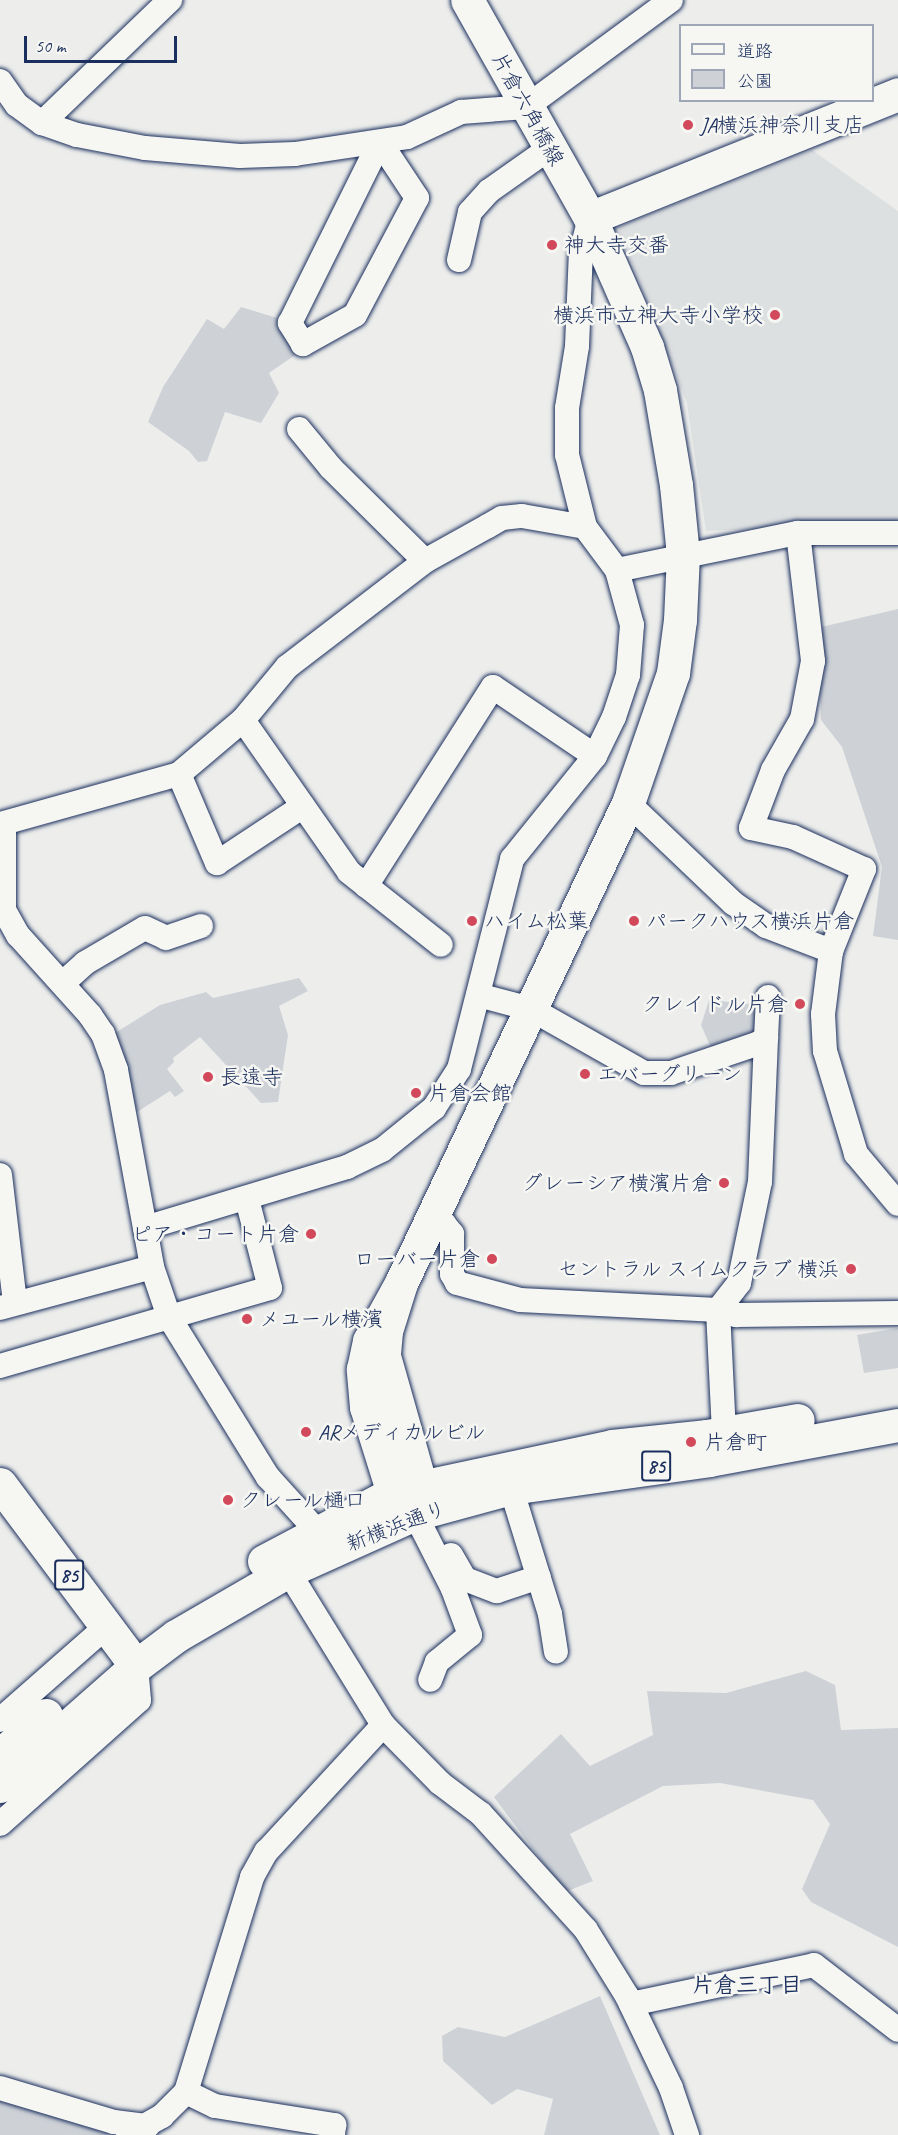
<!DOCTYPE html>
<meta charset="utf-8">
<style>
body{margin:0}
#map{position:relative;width:898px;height:2135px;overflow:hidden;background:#edeeec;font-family:Caveat,"Klee One",sans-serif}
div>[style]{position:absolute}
.built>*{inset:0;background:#dde0e1}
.green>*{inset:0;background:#ced2d7}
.roads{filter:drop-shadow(0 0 2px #1b2f5e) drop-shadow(0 0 2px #1b2f5e)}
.street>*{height:24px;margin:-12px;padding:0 12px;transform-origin:12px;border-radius:12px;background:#f6f6f2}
.secondary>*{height:33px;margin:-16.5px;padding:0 16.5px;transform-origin:16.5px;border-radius:16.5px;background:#f6f6f2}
.primary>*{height:33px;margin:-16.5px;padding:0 16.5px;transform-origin:16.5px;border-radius:16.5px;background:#f6f6f2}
.dots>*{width:16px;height:16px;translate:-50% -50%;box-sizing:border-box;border:3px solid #f6f6f2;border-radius:50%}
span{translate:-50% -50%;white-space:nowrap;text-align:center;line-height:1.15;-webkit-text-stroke:5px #f6f6f2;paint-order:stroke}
.shield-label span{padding:2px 4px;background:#f6f6f2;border:2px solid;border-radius:4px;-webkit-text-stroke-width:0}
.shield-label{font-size:20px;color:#1b2f5e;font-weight:700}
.street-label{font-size:21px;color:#1b2f5e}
.poi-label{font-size:21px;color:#1b2f5e}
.left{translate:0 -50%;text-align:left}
.right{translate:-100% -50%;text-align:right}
.neighbourhood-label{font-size:22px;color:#1b2f5e;font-weight:700}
.legend{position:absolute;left:679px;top:24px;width:195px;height:78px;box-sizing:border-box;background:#f6f6f2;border:2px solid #9ea6b7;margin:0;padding:8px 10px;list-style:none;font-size:18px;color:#1b2f5e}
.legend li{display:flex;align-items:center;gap:12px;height:30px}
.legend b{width:30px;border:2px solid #9ea6b7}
.scale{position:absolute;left:24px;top:36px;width:153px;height:27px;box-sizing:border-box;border:3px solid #1b2f5e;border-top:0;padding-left:8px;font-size:18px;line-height:21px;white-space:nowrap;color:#1b2f5e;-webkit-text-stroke:4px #f6f6f2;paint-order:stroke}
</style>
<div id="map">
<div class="built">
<div style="clip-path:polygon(812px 150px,898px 211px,898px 524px,706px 531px,687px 403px,618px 227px)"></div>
</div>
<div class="green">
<div style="clip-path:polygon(241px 307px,284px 320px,298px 353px,269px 373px,279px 393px,261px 423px,225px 412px,207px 461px,198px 462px,189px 451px,148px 422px,163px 387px,207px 319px,224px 329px)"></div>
<div style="clip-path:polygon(898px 609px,898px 940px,873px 936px,882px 867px,842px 747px,821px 720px,817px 628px)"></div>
<div style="clip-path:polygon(299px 978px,308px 991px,279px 1006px,288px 1035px,278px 1102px,261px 1103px,200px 1037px,173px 1058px,174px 1062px,167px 1069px,184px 1091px,175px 1097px,170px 1091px,137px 1112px,115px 1033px,160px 1005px,206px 992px,213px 998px)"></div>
<div style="clip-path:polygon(709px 1000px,761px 1005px,759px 1034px,712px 1050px,701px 1025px)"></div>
<div style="clip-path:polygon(898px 1328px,898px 1368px,864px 1373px,857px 1335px)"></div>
<div style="clip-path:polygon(806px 1671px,835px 1685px,841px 1730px,898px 1728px,898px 1947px,811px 1902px,802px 1889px,830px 1824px,813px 1800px,720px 1783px,663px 1786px,570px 1834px,593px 1881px,565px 1892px,494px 1797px,561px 1734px,590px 1766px,653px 1735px,647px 1691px,726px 1693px)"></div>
<div style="clip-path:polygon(600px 1996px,660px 2135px,544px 2135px,553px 2099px,517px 2089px,492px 2105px,443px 2061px,442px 2036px,458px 2027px,505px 2037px)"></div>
<div style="clip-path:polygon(0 2092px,106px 2129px,107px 2135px,0 2135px)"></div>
</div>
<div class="roads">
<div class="street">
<div style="left:0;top:81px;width:29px;rotate:55deg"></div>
<div style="left:17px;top:105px;width:31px;rotate:36deg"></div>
<div style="left:42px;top:123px;width:37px;rotate:19deg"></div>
<div style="left:77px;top:135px;width:69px;rotate:10.8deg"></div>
<div style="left:145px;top:148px;width:95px;rotate:4.8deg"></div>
<div style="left:240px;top:156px;width:55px;rotate:-2.1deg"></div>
<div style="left:295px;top:154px;width:113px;rotate:-8.6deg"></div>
<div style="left:407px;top:137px;width:60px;rotate:-24.8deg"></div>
<div style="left:461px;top:112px;width:65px;rotate:-4.4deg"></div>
<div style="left:526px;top:107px;width:180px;rotate:-36.4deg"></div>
<div style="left:42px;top:123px;width:178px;rotate:-43.9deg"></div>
<div style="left:380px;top:142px;width:67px;rotate:56.5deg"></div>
<div style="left:417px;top:198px;width:132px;rotate:117.9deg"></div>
<div style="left:355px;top:315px;width:60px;rotate:150.9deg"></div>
<div style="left:303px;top:344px;width:25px;rotate:-122deg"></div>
<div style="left:290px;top:323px;width:202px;rotate:-63.6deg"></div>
<div style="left:459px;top:260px;width:49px;rotate:-77.1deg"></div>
<div style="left:470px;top:212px;width:28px;rotate:-48deg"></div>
<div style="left:489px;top:191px;width:75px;rotate:-35.2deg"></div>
<div style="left:299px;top:429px;width:50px;rotate:50.6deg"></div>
<div style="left:331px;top:468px;width:132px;rotate:44.7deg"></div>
<div style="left:798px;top:533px;width:129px;rotate:83.3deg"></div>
<div style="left:813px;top:661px;width:59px;rotate:100.7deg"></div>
<div style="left:802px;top:719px;width:59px;rotate:119.6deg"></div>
<div style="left:773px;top:770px;width:62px;rotate:110.8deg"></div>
<div style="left:751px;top:828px;width:43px;rotate:12.1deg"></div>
<div style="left:793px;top:837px;width:78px;rotate:24.3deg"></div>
<div style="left:864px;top:869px;width:88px;rotate:111.9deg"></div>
<div style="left:617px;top:570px;width:185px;rotate:-11.6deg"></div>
<div style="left:798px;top:533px;width:100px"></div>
<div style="left:243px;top:720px;width:185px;rotate:55.1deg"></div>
<div style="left:349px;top:872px;width:117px;rotate:38.4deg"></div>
<div style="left:179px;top:774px;width:97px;rotate:66.9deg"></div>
<div style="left:217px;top:863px;width:103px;rotate:-33.5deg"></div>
<div style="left:628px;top:803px;width:145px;rotate:43.6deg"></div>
<div style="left:733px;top:903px;width:40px;rotate:34.9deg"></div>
<div style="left:766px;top:926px;width:70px;rotate:21deg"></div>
<div style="left:831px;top:951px;width:64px;rotate:97.2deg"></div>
<div style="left:823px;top:1014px;width:37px;rotate:87deg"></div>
<div style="left:825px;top:1051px;width:108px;rotate:73.2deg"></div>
<div style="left:856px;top:1154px;width:65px;rotate:50deg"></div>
<div style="left:0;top:824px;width:186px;rotate:-15.6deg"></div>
<div style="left:179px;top:774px;width:84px;rotate:-40.2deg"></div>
<div style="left:243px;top:720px;width:69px;rotate:-50.3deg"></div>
<div style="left:287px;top:667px;width:174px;rotate:-37.5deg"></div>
<div style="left:425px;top:561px;width:72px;rotate:-29.1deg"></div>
<div style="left:488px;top:526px;width:16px;rotate:-30deg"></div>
<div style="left:502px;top:518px;width:20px;rotate:-6deg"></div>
<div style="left:522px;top:516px;width:64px;rotate:9.9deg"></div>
<div style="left:4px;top:826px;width:84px;rotate:90deg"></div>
<div style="left:4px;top:910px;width:29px;rotate:61deg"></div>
<div style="left:18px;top:935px;width:108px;rotate:48deg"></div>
<div style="left:90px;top:1015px;width:23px;rotate:56deg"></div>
<div style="left:103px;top:1034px;width:38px;rotate:70deg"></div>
<div style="left:116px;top:1070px;width:200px;rotate:79.6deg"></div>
<div style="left:152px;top:1267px;width:53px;rotate:71.2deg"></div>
<div style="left:169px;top:1317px;width:188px;rotate:58.3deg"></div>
<div style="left:268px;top:1477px;width:73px;rotate:47.8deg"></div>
<div style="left:366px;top:886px;width:236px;rotate:-57.5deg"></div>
<div style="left:493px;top:687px;width:123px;rotate:34.1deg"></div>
<div style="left:63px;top:983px;width:30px;rotate:-42deg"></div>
<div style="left:85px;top:963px;width:69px;rotate:-30.3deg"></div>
<div style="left:145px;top:928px;width:23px;rotate:25deg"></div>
<div style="left:166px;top:938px;width:37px;rotate:-19deg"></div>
<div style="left:478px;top:995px;width:55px;rotate:14.8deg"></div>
<div style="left:531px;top:1009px;width:130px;rotate:29.5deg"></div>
<div style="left:644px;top:1073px;width:27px"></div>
<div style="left:671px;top:1073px;width:93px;rotate:-18.8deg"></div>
<div style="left:759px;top:1043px;width:9px;rotate:-36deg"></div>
<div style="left:766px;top:1038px;width:41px;rotate:-87.2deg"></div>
<div style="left:0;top:1175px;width:129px;rotate:83.3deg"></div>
<div style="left:430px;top:1220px;width:15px;rotate:16deg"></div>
<div style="left:444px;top:1224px;width:13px;rotate:51deg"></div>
<div style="left:452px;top:1234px;width:40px;rotate:90deg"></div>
<div style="left:452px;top:1274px;width:10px;rotate:61deg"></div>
<div style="left:457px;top:1283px;width:65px;rotate:15.1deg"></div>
<div style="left:520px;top:1300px;width:198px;rotate:2.9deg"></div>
<div style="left:718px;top:1310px;width:19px;rotate:16deg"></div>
<div style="left:736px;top:1315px;width:162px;rotate:-0.7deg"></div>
<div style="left:145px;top:1228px;width:211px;rotate:-16.8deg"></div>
<div style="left:347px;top:1167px;width:39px;rotate:-26deg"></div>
<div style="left:382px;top:1150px;width:67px;rotate:-38.9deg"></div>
<div style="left:434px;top:1108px;width:46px;rotate:-57.3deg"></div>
<div style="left:459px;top:1069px;width:217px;rotate:-75.8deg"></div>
<div style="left:512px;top:859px;width:132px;rotate:-51.1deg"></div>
<div style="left:595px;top:756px;width:43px;rotate:-64deg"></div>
<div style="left:614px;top:717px;width:44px;rotate:-71.6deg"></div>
<div style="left:628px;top:675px;width:50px;rotate:-85.4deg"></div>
<div style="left:632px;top:625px;width:57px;rotate:-105.3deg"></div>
<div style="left:617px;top:570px;width:54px;rotate:-126.7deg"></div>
<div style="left:585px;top:527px;width:74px;rotate:-104deg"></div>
<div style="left:567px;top:455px;width:47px;rotate:-90deg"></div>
<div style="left:567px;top:408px;width:63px;rotate:-80.8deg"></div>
<div style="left:577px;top:346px;width:94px;rotate:-87.6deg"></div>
<div style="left:581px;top:252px;width:35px;rotate:-75deg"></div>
<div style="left:0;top:1308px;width:157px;rotate:-15.1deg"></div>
<div style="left:0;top:1366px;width:281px;rotate:-16.1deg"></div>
<div style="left:270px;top:1288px;width:92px;rotate:-104.5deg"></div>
<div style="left:724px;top:1433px;width:123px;rotate:-92.8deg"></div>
<div style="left:718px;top:1310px;width:34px;rotate:-52deg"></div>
<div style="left:739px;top:1283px;width:103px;rotate:-78.3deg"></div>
<div style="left:760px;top:1182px;width:144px;rotate:-87.6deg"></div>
<div style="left:511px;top:1488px;width:132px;rotate:72.8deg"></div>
<div style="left:550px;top:1614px;width:38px;rotate:81deg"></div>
<div style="left:415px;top:1514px;width:84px;rotate:63.1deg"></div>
<div style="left:453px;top:1589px;width:49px;rotate:69.7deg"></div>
<div style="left:470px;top:1635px;width:43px;rotate:140.7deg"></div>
<div style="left:437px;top:1662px;width:19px;rotate:111deg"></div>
<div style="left:451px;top:1555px;width:28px;rotate:60deg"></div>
<div style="left:465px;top:1579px;width:34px;rotate:21deg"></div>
<div style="left:497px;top:1591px;width:44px;rotate:-18.4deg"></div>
<div style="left:288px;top:1571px;width:181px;rotate:58.3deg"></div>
<div style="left:383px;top:1725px;width:81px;rotate:45.5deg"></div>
<div style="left:440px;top:1783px;width:51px;rotate:37.1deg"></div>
<div style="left:481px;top:1814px;width:156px;rotate:47.8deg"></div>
<div style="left:586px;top:1930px;width:78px;rotate:58.2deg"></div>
<div style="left:627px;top:1996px;width:102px;rotate:64.4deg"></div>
<div style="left:671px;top:2088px;width:50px;rotate:71.2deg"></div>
<div style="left:0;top:1720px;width:142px;rotate:-41.3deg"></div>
<div style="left:0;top:1824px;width:186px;rotate:-41.7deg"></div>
<div style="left:139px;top:1700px;width:34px;rotate:-95deg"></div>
<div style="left:631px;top:2004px;width:187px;rotate:-12deg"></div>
<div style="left:814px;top:1965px;width:106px;rotate:37.7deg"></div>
<div style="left:0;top:2088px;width:119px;rotate:16.6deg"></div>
<div style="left:114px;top:2122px;width:34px;rotate:7deg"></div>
<div style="left:186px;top:2092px;width:32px;rotate:26deg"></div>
<div style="left:215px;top:2106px;width:121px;rotate:9.1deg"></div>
<div style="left:334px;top:2125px;width:10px;rotate:96deg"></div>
<div style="left:128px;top:2135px;width:39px;rotate:-29deg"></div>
<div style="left:162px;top:2116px;width:34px;rotate:-45deg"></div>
<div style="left:186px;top:2092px;width:225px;rotate:-72.9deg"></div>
<div style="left:252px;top:1877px;width:29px;rotate:-61deg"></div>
<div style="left:266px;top:1852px;width:173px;rotate:-47.3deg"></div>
</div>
<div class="secondary">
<div style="left:590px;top:218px;width:332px;rotate:-21.9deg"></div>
<div style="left:401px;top:1283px;width:50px;rotate:107.4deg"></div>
<div style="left:386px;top:1331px;width:25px;rotate:95deg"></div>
<div style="left:384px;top:1356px;width:136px;rotate:74.2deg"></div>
<div style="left:421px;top:1487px;width:28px;rotate:103deg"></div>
<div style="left:415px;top:1514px;width:30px;rotate:-136deg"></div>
<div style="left:393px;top:1493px;width:90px;rotate:-107.4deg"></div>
<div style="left:366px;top:1407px;width:38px;rotate:-95deg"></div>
<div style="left:363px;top:1369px;width:29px;rotate:-78deg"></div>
<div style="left:369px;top:1341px;width:66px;rotate:-61.1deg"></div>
<div style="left:401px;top:1283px;width:531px;rotate:-64.69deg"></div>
<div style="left:628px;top:803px;width:138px;rotate:-70.9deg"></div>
<div style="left:673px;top:673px;width:53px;rotate:-82.5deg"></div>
<div style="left:680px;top:620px;width:65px;rotate:-87.4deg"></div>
<div style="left:683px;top:555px;width:70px;rotate:-95.7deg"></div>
<div style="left:676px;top:485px;width:96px;rotate:-99.6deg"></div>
<div style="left:660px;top:390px;width:45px;rotate:-106.8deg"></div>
<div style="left:647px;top:347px;width:141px;rotate:-113.8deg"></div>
<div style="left:590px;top:218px;width:250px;rotate:-119.4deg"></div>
<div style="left:0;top:1755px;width:61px;rotate:-41deg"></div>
<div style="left:0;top:1786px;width:181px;rotate:-41.4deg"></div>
</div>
<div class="primary">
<div style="left:0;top:1484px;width:227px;rotate:53.2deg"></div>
<div style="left:136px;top:1666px;width:50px;rotate:-36.9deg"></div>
<div style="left:176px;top:1636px;width:129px;rotate:-30.1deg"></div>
<div style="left:288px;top:1571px;width:139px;rotate:-24.2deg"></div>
<div style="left:415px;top:1514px;width:99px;rotate:-15.2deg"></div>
<div style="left:511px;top:1488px;width:200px;rotate:-8deg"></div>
<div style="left:709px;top:1460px;width:192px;rotate:-10.5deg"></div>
<div style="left:264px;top:1561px;width:146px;rotate:-27.8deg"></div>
<div style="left:393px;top:1493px;width:224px;rotate:-12.1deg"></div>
<div style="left:612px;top:1446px;width:96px;rotate:-6deg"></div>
<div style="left:707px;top:1436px;width:92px;rotate:-10deg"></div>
</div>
</div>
<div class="dots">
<div style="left:688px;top:125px;background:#d1495b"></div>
<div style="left:552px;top:245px;background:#d1495b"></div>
<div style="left:775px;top:315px;background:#d1495b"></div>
<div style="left:472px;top:921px;background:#d1495b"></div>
<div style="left:634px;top:921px;background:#d1495b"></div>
<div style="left:800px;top:1004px;background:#d1495b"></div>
<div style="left:585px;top:1074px;background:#d1495b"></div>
<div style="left:208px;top:1077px;background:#d1495b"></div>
<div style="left:416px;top:1093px;background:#d1495b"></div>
<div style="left:724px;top:1183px;background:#d1495b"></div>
<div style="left:311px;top:1234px;background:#d1495b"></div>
<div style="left:492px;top:1259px;background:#d1495b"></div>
<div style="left:851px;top:1269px;background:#d1495b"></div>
<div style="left:247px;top:1319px;background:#d1495b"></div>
<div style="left:306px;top:1432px;background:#d1495b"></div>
<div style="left:691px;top:1442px;background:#d1495b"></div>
<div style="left:228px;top:1500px;background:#d1495b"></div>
</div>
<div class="shield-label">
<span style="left:656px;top:1466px">85</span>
<span style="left:69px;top:1575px">85</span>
</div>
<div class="street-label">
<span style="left:528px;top:109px;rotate:61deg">片倉六角橋線</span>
<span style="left:396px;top:1526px;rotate:-21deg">新横浜通り</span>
</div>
<div class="poi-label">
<span class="left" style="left:700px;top:125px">JA横浜神奈川支店</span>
<span class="left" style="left:564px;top:245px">神大寺交番</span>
<span class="right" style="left:763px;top:315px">横浜市立神大寺小学校</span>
<span class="left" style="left:484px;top:921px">ハイム松葉</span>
<span class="left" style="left:646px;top:921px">パークハウス横浜片倉</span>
<span class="right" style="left:788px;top:1004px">クレイドル片倉</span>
<span class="left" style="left:597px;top:1074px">エバーグリーン</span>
<span class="left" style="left:220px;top:1077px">長遠寺</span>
<span class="left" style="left:428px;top:1093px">片倉会館</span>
<span class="right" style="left:712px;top:1183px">グレーシア横濱片倉</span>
<span class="right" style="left:299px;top:1234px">ピア・コート片倉</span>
<span class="right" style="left:480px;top:1259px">ローバー片倉</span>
<span class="right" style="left:839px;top:1269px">セントラル スイムクラブ 横浜</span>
<span class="left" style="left:259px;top:1319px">メユール横濱</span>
<span class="left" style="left:318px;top:1432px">ARメディカルビル</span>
<span class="left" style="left:704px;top:1442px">片倉町</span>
<span class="left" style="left:240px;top:1500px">クレール樋口</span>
</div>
<div class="neighbourhood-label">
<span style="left:747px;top:1986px">片倉三丁目</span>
</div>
<ul class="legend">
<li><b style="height:8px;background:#f6f6f2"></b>道路</li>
<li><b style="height:16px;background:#ced2d7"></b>公園</li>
</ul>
<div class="scale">50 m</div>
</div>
